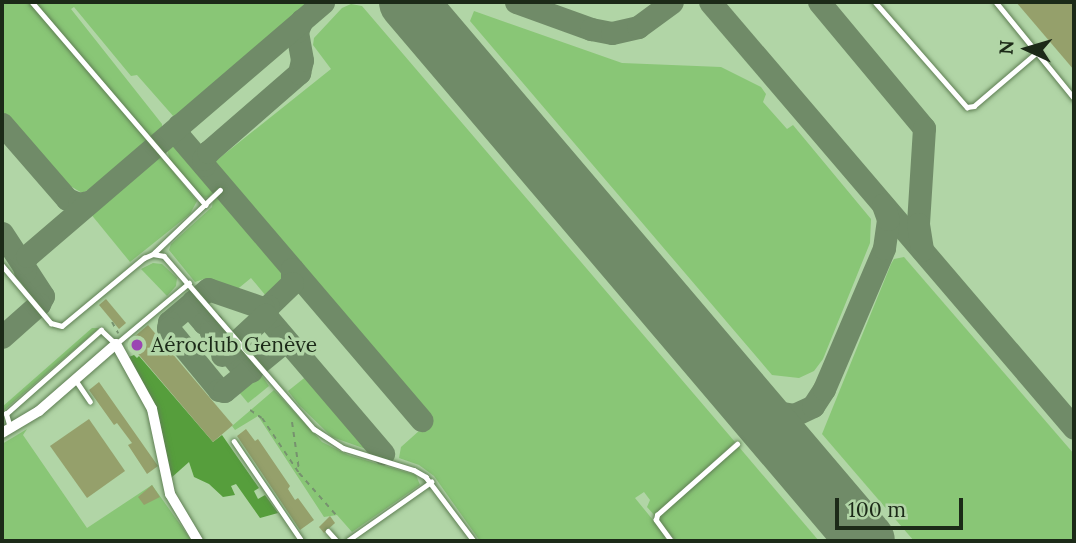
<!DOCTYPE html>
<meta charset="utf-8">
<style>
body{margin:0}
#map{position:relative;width:1076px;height:543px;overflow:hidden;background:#b1d5a6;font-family:Lora,serif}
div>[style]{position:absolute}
.green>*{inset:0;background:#89c676}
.forest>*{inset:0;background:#569e3c}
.taxiway>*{height:23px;margin:-11.5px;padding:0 11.5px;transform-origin:11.5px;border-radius:11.5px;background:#708b68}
.runway>*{height:58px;margin:-29px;padding:0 29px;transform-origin:29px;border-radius:29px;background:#708b68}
.building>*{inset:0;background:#95a06b}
.path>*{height:2px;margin-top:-1px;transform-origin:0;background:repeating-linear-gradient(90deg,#76926e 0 5px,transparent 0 10px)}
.roads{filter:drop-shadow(0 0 2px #5f7f54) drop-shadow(0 0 2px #5f7f54)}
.service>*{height:4.5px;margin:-2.25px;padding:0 2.25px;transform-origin:2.25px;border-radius:2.25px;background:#fff}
.minor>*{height:10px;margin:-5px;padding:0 5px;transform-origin:5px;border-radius:5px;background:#fff}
.dots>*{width:19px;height:19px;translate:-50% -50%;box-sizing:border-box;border:4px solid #b1d5a6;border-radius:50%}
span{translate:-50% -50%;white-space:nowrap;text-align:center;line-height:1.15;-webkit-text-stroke:7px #b1d5a6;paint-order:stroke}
.poi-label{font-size:21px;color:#1c2a18}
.left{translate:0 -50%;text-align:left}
.frame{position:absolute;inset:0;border:4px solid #1c2a18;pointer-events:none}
.north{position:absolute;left:992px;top:14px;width:70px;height:70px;-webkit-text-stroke:5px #b1d5a6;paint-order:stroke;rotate:274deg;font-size:19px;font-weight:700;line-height:28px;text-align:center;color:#1c2a18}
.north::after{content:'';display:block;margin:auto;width:24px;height:32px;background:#1c2a18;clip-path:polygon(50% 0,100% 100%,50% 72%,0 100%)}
.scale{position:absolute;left:835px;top:498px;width:128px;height:32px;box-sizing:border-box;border:4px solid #1c2a18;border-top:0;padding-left:9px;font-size:21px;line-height:24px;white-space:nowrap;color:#1c2a18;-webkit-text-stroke:5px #b1d5a6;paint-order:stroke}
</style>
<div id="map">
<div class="green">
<div style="clip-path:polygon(2px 2px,309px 2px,174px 117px,137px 75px,131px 76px,74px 7px,71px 9px,162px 124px,162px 128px,94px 187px,82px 193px,72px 187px,68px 189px,2px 111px)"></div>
<div style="clip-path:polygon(351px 4px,362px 6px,735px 442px,655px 516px,647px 507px,650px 500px,644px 492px,635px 498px,666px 536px,665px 541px,480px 541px,434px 476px,419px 465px,399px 458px,401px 447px,429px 422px,216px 172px,213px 166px,217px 160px,331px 69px,313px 45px,314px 38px,342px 8px)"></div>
<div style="clip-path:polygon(474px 11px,622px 63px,721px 67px,761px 87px,766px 94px,763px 102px,787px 129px,793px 125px,871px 219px,870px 243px,823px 359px,814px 371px,799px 378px,772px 375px,470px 21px)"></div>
<div style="clip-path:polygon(174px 144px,218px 188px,209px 197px,203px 198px,170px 161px,167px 149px)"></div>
<div style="clip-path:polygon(155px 157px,162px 158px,197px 201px,190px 214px,130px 262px,90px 213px)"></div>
<div style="clip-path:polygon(222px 192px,288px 269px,288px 280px,272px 295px,266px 296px,251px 278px,234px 292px,204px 279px,195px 282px,169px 250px,171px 244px,212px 207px,213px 200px)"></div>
<div style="clip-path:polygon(904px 257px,1074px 454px,1074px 541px,914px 541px,822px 434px,891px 264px,894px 259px)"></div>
<div style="clip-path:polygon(153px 263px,162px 264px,177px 278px,176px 286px,167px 296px,141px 269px)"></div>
<div style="clip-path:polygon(92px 328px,99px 328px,2px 412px,2px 407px)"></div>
<div style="clip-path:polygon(260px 373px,269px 386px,248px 403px,238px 391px)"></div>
<div style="clip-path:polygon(308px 375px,317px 385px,321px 383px,380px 454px,332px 437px,299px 405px,288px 391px)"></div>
<div style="clip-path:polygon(274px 390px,322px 442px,348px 455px,416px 475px,420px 485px,352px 532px,337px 515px,324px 517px,258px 416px,235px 430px,232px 426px)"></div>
<div style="clip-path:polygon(27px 429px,23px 435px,87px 528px,152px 485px,192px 541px,2px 541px,2px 444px)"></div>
<div style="clip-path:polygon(739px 447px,819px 541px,676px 541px,658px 520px,660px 513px)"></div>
</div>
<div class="forest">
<div style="clip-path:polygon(134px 355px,137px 358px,139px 356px,213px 442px,222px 435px,259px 488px,254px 491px,258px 499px,265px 495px,278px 513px,260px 518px,236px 484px,231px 486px,235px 495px,223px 497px,209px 484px,194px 477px,189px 462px,171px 478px,159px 418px,129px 357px)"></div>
</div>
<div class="taxiway">
<div style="left:516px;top:2px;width:80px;rotate:19.8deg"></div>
<div style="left:591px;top:29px;width:21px;rotate:11deg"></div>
<div style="left:612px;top:33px;width:27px;rotate:-13deg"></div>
<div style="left:638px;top:27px;width:42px;rotate:-36.3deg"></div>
<div style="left:710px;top:2px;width:560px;rotate:49.49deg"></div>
<div style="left:819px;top:2px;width:164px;rotate:50.2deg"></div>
<div style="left:924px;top:128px;width:96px;rotate:93.6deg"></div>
<div style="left:918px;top:224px;width:26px;rotate:81deg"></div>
<div style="left:2px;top:124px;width:99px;rotate:49.1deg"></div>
<div style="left:67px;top:199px;width:13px;rotate:23deg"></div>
<div style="left:79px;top:204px;width:9px;rotate:-13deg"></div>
<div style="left:179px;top:125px;width:10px;rotate:96deg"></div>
<div style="left:178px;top:135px;width:375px;rotate:49.5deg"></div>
<div style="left:204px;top:165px;width:6px;rotate:-99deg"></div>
<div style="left:203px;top:159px;width:9px;rotate:-54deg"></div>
<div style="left:208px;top:152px;width:121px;rotate:-41deg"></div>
<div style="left:299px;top:73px;width:13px;rotate:-77deg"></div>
<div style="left:302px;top:60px;width:29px;rotate:-100deg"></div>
<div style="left:297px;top:31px;width:12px;rotate:-66deg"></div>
<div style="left:2px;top:233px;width:75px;rotate:56.9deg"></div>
<div style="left:43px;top:296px;width:9px;rotate:117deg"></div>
<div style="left:39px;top:304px;width:50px;rotate:138.3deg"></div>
<div style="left:292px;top:269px;width:14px;rotate:90deg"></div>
<div style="left:292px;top:283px;width:33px;rotate:136deg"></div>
<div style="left:268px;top:306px;width:9px;rotate:108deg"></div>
<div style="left:265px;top:315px;width:182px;rotate:49.5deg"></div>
<div style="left:25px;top:271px;width:8px;rotate:-104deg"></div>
<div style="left:23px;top:263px;width:8px;rotate:-60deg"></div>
<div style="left:27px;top:256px;width:390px;rotate:-40.6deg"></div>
<div style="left:193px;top:301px;width:8px;rotate:97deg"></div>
<div style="left:192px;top:309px;width:18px;rotate:49deg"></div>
<div style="left:204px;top:323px;width:8px;rotate:7deg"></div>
<div style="left:212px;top:324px;width:8px;rotate:97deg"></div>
<div style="left:211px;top:332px;width:19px;rotate:47deg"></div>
<div style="left:224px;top:346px;width:8px;rotate:7deg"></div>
<div style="left:232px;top:347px;width:8px;rotate:97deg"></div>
<div style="left:231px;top:355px;width:19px;rotate:51deg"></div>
<div style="left:243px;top:370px;width:8px;rotate:7deg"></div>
<div style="left:268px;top:306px;width:5px;rotate:158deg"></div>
<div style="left:263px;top:308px;width:58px;rotate:-160.9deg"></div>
<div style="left:208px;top:289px;width:51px;rotate:139.8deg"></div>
<div style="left:169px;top:322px;width:6px;rotate:99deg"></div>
<div style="left:168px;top:328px;width:80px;rotate:50.6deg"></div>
<div style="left:219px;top:390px;width:5px;rotate:11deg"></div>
<div style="left:224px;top:391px;width:72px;rotate:-39.4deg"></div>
<div style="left:280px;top:345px;width:9px;rotate:-77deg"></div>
<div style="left:222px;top:355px;width:59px;rotate:-42.9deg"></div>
<div style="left:754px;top:408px;width:41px;rotate:9.9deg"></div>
<div style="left:794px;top:415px;width:21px;rotate:-25deg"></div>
<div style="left:813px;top:406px;width:20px;rotate:-57deg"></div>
<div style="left:824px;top:389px;width:153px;rotate:-66.9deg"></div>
<div style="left:884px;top:248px;width:29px;rotate:-82deg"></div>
<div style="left:888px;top:219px;width:15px;rotate:-110deg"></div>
</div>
<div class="runway">
<div style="left:408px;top:2px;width:707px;rotate:49.64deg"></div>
</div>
<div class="building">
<div style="clip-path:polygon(1016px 2px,1074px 2px,1074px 70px)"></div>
<div style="clip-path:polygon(106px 299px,126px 323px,119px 329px,99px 305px)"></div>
<div style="clip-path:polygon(148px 325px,233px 425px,213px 442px,128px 342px)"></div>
<div style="clip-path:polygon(99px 382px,158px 466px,147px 474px,128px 445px,132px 443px,117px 423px,114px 425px,89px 390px)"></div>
<div style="clip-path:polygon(89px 419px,125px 471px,87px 498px,50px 446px)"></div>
<div style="clip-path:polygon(246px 429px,255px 441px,258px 439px,290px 486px,288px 489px,295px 500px,298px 498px,314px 520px,300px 530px,237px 436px)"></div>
<div style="clip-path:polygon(152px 485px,160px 497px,144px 505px,138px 497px)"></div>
<div style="clip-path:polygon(330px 516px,335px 523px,324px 533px,319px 527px)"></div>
</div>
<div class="path">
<div style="left:112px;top:322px;width:13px;rotate:61deg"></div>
<div style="left:250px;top:410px;width:14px;rotate:34deg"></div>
<div style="left:262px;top:418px;width:66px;rotate:56.1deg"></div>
<div style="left:299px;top:473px;width:56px;rotate:48.6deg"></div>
<div style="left:292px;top:422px;width:49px;rotate:81.7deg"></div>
</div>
<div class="roads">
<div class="service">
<div style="left:32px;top:2px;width:267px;rotate:49.4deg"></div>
<div style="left:875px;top:2px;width:140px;rotate:48.8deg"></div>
<div style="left:967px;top:107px;width:7px;rotate:-8deg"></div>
<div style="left:974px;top:106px;width:82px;rotate:-40.5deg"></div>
<div style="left:996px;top:2px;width:124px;rotate:50.9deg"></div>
<div style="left:154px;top:253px;width:91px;rotate:-43.7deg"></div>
<div style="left:2px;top:265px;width:76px;rotate:49.8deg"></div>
<div style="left:51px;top:323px;width:11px;rotate:15deg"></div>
<div style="left:62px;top:326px;width:107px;rotate:-39.7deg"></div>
<div style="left:144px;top:258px;width:10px;rotate:-24deg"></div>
<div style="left:153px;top:254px;width:11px;rotate:10deg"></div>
<div style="left:164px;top:256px;width:229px;rotate:49.1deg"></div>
<div style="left:314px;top:429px;width:35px;rotate:33deg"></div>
<div style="left:343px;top:448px;width:74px;rotate:17.2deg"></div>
<div style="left:414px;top:470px;width:14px;rotate:30deg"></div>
<div style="left:426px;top:477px;width:80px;rotate:53.1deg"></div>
<div style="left:75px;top:379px;width:27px;rotate:56deg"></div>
<div style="left:10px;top:428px;width:15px;rotate:-106deg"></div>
<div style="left:6px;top:414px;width:127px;rotate:-41.5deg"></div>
<div style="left:101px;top:330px;width:21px;rotate:43deg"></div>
<div style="left:116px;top:344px;width:95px;rotate:-39.9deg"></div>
<div style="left:234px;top:441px;width:121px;rotate:55.8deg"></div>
<div style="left:328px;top:531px;width:13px;rotate:48deg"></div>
<div style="left:347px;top:541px;width:103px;rotate:-35.1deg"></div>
<div style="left:671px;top:541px;width:26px;rotate:-126deg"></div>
<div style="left:656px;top:520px;width:5px;rotate:-79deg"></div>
<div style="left:657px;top:515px;width:107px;rotate:-41.6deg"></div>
</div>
<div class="minor">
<div style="left:2px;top:433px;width:43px;rotate:-30.7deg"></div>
<div style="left:39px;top:411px;width:102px;rotate:-41deg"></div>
<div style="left:116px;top:344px;width:74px;rotate:61deg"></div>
<div style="left:152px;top:409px;width:87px;rotate:78deg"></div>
<div style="left:170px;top:494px;width:55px;rotate:59.2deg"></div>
</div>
</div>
<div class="dots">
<div style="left:137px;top:345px;background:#9b45b3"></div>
</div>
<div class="poi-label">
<span class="left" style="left:151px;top:345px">Aéroclub Genève</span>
</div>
<div class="frame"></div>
<div class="north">N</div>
<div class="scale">100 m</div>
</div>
